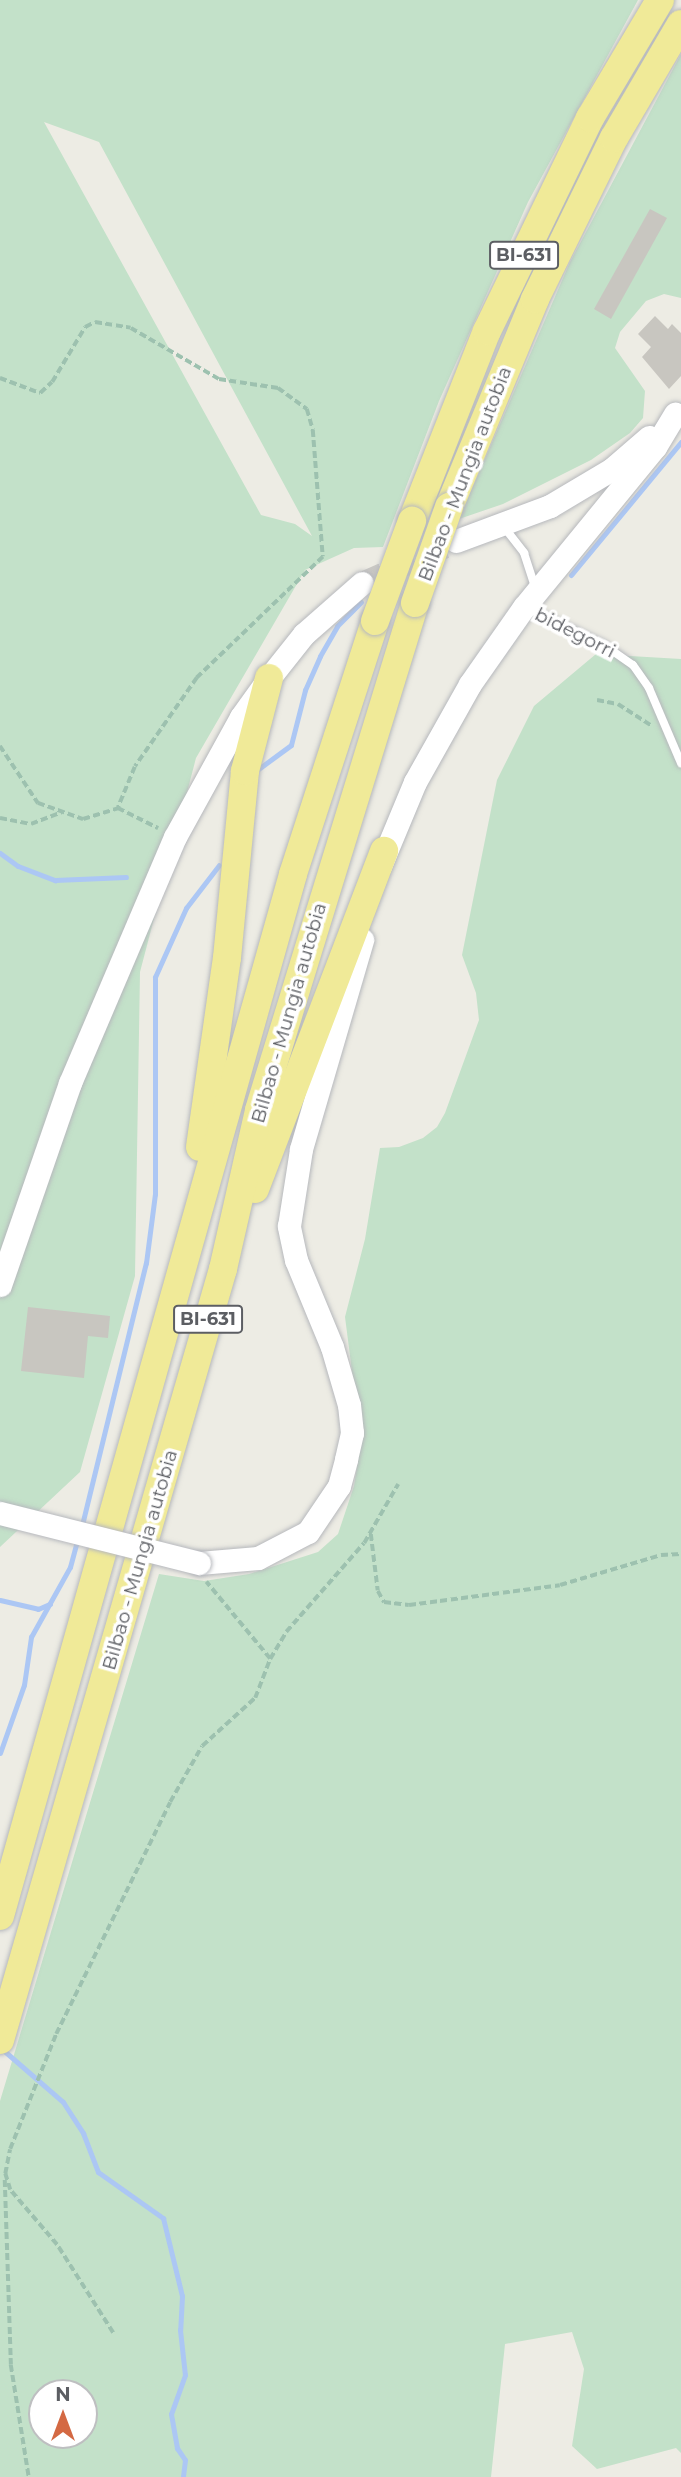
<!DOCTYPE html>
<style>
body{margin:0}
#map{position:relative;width:681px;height:2477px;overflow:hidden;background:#edece4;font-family:Montserrat,sans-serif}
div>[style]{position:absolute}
.green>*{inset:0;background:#c3e1c9}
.stream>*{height:5px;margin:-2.5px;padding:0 2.5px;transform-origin:2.5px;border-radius:2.5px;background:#acc7f4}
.building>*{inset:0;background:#c8c6c0}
.secondary-tunnel>*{height:23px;margin-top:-11.5px;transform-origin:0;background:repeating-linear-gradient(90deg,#c9c8c4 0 23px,transparent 0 34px)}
.path>*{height:3.5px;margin-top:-1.75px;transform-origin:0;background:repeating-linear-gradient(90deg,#9dc1af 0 7px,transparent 0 10.5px)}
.roads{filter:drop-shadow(0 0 2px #b6b8bc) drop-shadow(0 0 2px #b6b8bc)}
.lane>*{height:8px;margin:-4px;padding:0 4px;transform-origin:4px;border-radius:4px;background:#fff}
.secondary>*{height:23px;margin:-11.5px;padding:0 11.5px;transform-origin:11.5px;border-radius:11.5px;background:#fff}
.highway>*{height:28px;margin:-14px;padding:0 14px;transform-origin:14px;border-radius:14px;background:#f0ea98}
.bridges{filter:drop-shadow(0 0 2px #b7b9be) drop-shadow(0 0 2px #b7b9be)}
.secondary-bridge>*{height:23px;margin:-11.5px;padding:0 11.5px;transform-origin:11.5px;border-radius:11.5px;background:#fff}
.highway-bridge>*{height:28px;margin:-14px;padding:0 14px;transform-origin:14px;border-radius:14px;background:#f0ea98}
span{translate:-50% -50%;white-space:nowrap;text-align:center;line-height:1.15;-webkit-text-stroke:7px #fff;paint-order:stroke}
.shield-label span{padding:2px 5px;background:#fff;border:2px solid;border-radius:5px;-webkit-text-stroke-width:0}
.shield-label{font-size:18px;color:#5c5e63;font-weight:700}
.street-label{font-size:19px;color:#5c5e63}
.north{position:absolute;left:28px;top:2379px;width:70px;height:70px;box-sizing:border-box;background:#fff;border:2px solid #bebfc1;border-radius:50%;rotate:0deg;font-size:19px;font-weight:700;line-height:28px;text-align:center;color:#5c5e63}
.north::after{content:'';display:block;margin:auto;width:24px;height:32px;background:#d46943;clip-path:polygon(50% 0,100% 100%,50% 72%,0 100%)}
</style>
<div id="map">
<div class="green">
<div style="clip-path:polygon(evenodd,0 0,638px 0,528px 202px,439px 401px,383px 547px,354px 548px,305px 570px,196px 758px,140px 972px,135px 1276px,80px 1472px,0 1547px,0 0,44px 122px,99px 142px,312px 536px,295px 524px,261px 515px,44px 122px)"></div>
<div style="clip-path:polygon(681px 54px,681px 298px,664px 294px,646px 301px,620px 332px,615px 348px,645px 391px,643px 418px,630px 433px,591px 460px,503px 504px,459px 519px,570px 262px)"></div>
<div style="clip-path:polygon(evenodd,596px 654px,681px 659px,681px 2453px,676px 2448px,597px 2469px,572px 2446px,584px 2369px,572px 2332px,505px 2344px,491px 2477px,0 2477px,0 2101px,159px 1574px,204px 1581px,249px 1574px,318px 1552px,338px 1534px,354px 1486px,361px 1441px,345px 1317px,365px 1239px,380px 1148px,399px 1147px,423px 1138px,437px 1127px,445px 1113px,479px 1020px,476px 993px,462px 955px,497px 780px,534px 706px,596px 654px,42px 2393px,84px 2393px,84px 2435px,42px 2435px,42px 2393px)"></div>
</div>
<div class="stream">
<div style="left:571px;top:575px;width:173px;rotate:-50.4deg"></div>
<div style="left:257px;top:770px;width:42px;rotate:-36.3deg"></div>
<div style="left:291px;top:745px;width:57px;rotate:-75.7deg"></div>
<div style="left:305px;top:690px;width:37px;rotate:-66deg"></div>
<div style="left:320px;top:656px;width:34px;rotate:-60deg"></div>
<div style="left:337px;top:626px;width:34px;rotate:-45deg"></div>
<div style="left:0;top:853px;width:22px;rotate:36deg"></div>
<div style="left:18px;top:866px;width:40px;rotate:21deg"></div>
<div style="left:55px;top:880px;width:71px;rotate:-2.4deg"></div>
<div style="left:81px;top:1529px;width:274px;rotate:-76.3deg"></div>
<div style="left:146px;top:1263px;width:70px;rotate:-82.6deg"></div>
<div style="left:155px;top:1194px;width:217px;rotate:-90deg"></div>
<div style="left:155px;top:977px;width:76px;rotate:-65.8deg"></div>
<div style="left:186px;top:908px;width:54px;rotate:-52.5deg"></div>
<div style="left:0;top:1600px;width:39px;rotate:13deg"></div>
<div style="left:38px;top:1609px;width:13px;rotate:-23deg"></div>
<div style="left:0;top:1753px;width:72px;rotate:-70.6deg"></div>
<div style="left:24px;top:1685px;width:49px;rotate:-81.7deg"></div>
<div style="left:31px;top:1637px;width:80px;rotate:-60.9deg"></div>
<div style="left:70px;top:1567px;width:30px;rotate:-75deg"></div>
<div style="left:2px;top:2049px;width:81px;rotate:41deg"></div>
<div style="left:63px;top:2102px;width:37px;rotate:57deg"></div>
<div style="left:83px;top:2133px;width:42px;rotate:69deg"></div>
<div style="left:98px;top:2172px;width:80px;rotate:35.3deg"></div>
<div style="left:163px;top:2218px;width:80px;rotate:76.3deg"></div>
<div style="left:182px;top:2296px;width:34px;rotate:93deg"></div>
<div style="left:180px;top:2330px;width:45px;rotate:83.7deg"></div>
<div style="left:185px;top:2375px;width:41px;rotate:109.7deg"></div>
<div style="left:171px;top:2414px;width:35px;rotate:80deg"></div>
<div style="left:177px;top:2448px;width:14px;rotate:56deg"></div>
<div style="left:185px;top:2460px;width:17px;rotate:97deg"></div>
</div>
<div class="building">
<div style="clip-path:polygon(650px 209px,667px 218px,611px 319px,594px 309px)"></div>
<div style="clip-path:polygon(655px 316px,668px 329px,672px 324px,681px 333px,681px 376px,669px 389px,642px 357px,651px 347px,638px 334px)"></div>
<div style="clip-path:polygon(28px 1307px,110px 1316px,108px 1338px,88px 1336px,84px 1378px,21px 1371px)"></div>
</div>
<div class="secondary-tunnel">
<div style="left:362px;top:583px;width:90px;rotate:-23.7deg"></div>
</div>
<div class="path">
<div style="left:0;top:378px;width:43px;rotate:20.6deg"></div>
<div style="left:40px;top:393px;width:16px;rotate:-43deg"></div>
<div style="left:52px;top:382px;width:64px;rotate:-59deg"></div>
<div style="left:85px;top:327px;width:11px;rotate:-27deg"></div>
<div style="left:95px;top:322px;width:36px;rotate:9deg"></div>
<div style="left:131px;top:328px;width:102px;rotate:30.1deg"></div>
<div style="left:219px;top:379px;width:60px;rotate:8.7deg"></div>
<div style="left:278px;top:388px;width:36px;rotate:36deg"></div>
<div style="left:307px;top:409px;width:22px;rotate:74deg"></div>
<div style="left:313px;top:430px;width:127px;rotate:85.5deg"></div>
<div style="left:323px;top:557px;width:175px;rotate:136.2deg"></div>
<div style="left:197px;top:678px;width:108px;rotate:124.9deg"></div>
<div style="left:135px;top:767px;width:44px;rotate:112.5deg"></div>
<div style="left:597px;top:700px;width:21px;rotate:11deg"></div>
<div style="left:618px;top:704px;width:40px;rotate:32.9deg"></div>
<div style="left:0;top:746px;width:69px;rotate:56.3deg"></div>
<div style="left:38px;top:803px;width:48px;rotate:19.6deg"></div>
<div style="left:83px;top:819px;width:37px;rotate:-17deg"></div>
<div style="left:118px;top:808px;width:45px;rotate:26.6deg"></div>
<div style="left:0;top:818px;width:32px;rotate:11deg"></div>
<div style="left:31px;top:824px;width:33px;rotate:-21deg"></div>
<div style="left:371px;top:1534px;width:57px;rotate:83deg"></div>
<div style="left:378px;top:1591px;width:13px;rotate:61deg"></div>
<div style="left:384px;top:1602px;width:25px;rotate:7deg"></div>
<div style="left:409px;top:1605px;width:152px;rotate:-7.5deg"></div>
<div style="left:560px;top:1585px;width:105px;rotate:-16.5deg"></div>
<div style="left:661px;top:1555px;width:20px;rotate:-3deg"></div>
<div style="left:270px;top:1659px;width:31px;rotate:-59deg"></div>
<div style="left:286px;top:1632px;width:118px;rotate:-48.8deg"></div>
<div style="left:364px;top:1543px;width:68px;rotate:-60deg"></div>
<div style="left:5px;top:2180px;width:185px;rotate:88.1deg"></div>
<div style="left:11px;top:2365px;width:113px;rotate:80.9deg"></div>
<div style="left:113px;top:2333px;width:104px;rotate:-122.5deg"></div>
<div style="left:57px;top:2245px;width:72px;rotate:-130.5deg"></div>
<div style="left:10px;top:2190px;width:17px;rotate:-107deg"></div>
<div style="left:5px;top:2174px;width:25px;rotate:-79deg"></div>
<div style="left:10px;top:2149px;width:124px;rotate:-68.2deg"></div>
<div style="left:56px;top:2034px;width:258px;rotate:-63.8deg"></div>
<div style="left:170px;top:1802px;width:64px;rotate:-60.3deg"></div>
<div style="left:202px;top:1746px;width:72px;rotate:-42.2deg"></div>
<div style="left:255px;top:1698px;width:42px;rotate:-69deg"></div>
<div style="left:270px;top:1659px;width:100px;rotate:-129.7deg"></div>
</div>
<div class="roads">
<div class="lane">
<div style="left:504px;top:527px;width:33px;rotate:52deg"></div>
<div style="left:524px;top:553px;width:35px;rotate:72deg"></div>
<div style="left:527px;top:608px;width:85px;rotate:25.7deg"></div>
<div style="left:604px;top:645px;width:35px;rotate:35deg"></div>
<div style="left:633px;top:665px;width:28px;rotate:55deg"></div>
<div style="left:649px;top:688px;width:82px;rotate:66.9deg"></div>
</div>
<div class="secondary">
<div style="left:456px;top:541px;width:100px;rotate:-20.4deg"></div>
<div style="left:550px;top:506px;width:72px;rotate:-30.8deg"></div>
<div style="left:612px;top:469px;width:49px;rotate:-40.9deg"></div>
<div style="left:380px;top:866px;width:91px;rotate:-67.4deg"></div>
<div style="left:415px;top:782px;width:112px;rotate:-60.7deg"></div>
<div style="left:470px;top:684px;width:94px;rotate:-55deg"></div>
<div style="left:524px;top:607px;width:207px;rotate:-50.7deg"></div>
<div style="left:655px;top:447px;width:39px;rotate:-59deg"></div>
<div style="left:0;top:1285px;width:214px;rotate:-70.9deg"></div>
<div style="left:70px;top:1083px;width:267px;rotate:-66.9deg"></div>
<div style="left:175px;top:837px;width:137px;rotate:-61.2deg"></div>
<div style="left:241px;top:717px;width:48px;rotate:-54.3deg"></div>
<div style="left:269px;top:678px;width:56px;rotate:-51.5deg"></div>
<div style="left:304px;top:634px;width:77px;rotate:-41.3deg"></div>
<div style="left:199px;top:1563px;width:59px;rotate:-4.8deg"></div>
<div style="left:258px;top:1558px;width:56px;rotate:-27.5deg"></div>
<div style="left:308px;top:1532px;width:55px;rotate:-56deg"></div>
<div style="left:339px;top:1486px;width:28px;rotate:-75deg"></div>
<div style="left:346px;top:1459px;width:27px;rotate:-77deg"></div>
<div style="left:352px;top:1433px;width:28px;rotate:-96deg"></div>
<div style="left:349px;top:1405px;width:60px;rotate:-106.3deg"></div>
<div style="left:332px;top:1347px;width:94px;rotate:-112.5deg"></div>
<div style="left:296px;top:1260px;width:35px;rotate:-102deg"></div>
<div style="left:289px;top:1226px;width:78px;rotate:-81.1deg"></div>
<div style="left:301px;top:1149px;width:218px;rotate:-73.7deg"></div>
</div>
<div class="highway">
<div style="left:449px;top:507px;width:225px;rotate:-67.5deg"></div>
<div style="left:535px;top:299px;width:179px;rotate:-63.9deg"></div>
<div style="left:614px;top:138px;width:132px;rotate:-59.6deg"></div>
<div style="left:412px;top:521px;width:204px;rotate:-68.5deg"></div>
<div style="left:487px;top:331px;width:237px;rotate:-64.2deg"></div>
<div style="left:590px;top:118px;width:137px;rotate:-59.3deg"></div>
<div style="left:200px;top:1147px;width:191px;rotate:-81.9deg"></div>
<div style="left:227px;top:958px;width:188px;rotate:-84.5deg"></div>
<div style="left:245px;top:771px;width:96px;rotate:-75.5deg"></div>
<div style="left:255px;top:1189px;width:362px;rotate:-69.1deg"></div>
<div style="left:0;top:1916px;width:1082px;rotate:-74.29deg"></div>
<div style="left:293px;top:874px;width:266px;rotate:-72deg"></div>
<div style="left:0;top:2040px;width:803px;rotate:-73.87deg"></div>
<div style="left:223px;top:1269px;width:163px;rotate:-77.2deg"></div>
<div style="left:259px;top:1110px;width:530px;rotate:-72.9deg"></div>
</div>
</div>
<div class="bridges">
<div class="secondary-bridge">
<div style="left:0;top:1513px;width:205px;rotate:14.1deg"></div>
</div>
<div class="highway-bridge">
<div style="left:415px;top:603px;width:102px;rotate:-70.5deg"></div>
<div style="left:375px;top:621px;width:107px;rotate:-69.7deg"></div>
</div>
</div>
<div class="shield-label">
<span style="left:524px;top:255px">BI-631</span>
<span style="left:208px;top:1319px">BI-631</span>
</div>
<div class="street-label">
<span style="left:465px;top:474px;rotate:-69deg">Bilbao - Mungia autobia</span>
<span style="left:575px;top:633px;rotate:27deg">bidegorri</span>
<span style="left:289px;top:1013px;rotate:-74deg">Bilbao - Mungia autobia</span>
<span style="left:140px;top:1560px;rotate:-74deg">Bilbao - Mungia autobia</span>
</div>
<div class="north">N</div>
</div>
